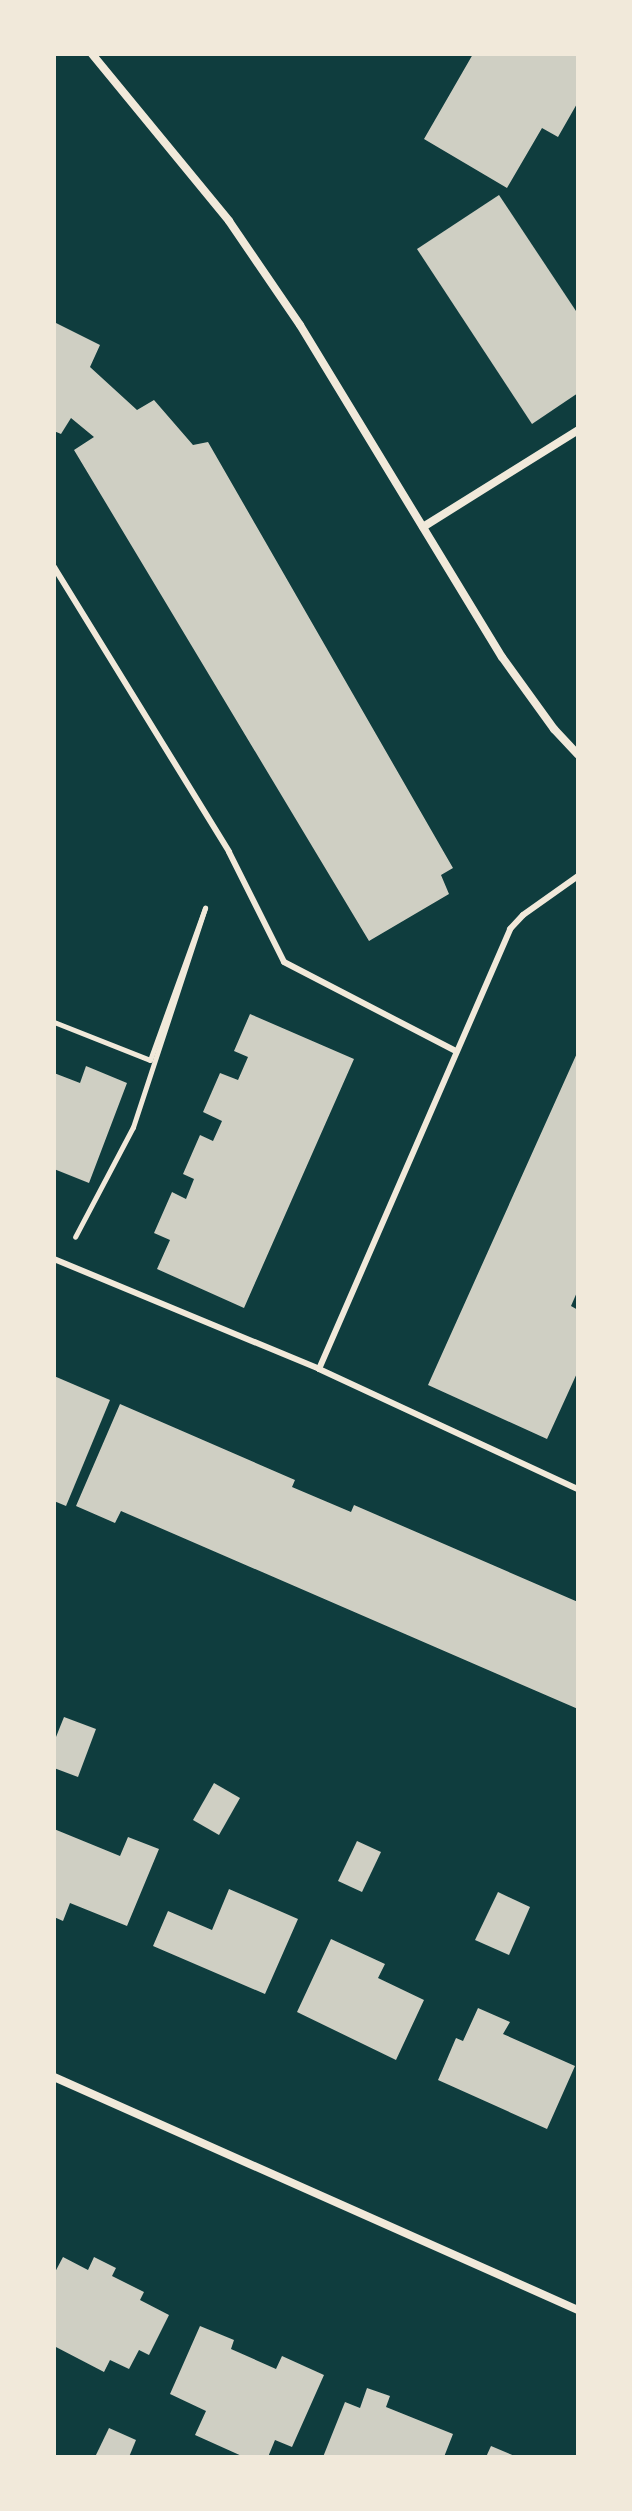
<!DOCTYPE html>
<style>
body{margin:0}
#map{position:relative;width:632px;height:2511px;overflow:hidden;background:#0f3d3e;font-family:"Noto Sans",sans-serif}
div>[style]{position:absolute}
.building>*{inset:0;background:#cfcfc3}
.path>*{height:5px;margin:-2.5px;padding:0 2.5px;transform-origin:2.5px;border-radius:2.5px;background:#f1e9da}
.service>*{height:6px;margin:-3px;padding:0 3px;transform-origin:3px;border-radius:3px;background:#f1e9da}
.minor>*{height:8px;margin:-4px;padding:0 4px;transform-origin:4px;border-radius:4px;background:#f1e9da}
span{translate:-50% -50%;white-space:nowrap;text-align:center;line-height:1.15;-webkit-text-stroke:6px #f1e9da;paint-order:stroke}
.frame{position:absolute;inset:0;border:56px solid #f1e9da;pointer-events:none}
</style>
<div id="map">
<div class="building">
<div style="clip-path:polygon(473px 54px,578px 54px,578px 102px,558px 137px,542px 128px,507px 188px,424px 139px)"></div>
<div style="clip-path:polygon(499px 195px,578px 314px,578px 393px,532px 424px,417px 249px)"></div>
<div style="clip-path:polygon(54px 322px,100px 345px,90px 367px,137px 410px,154px 400px,193px 445px,208px 442px,453px 868px,441px 875px,449px 894px,369px 941px,74px 450px,94px 437px,71px 418px,61px 434px,54px 431px)"></div>
<div style="clip-path:polygon(250px 1014px,354px 1059px,244px 1308px,157px 1269px,170px 1240px,154px 1233px,172px 1192px,186px 1199px,194px 1179px,183px 1174px,200px 1135px,213px 1141px,222px 1121px,203px 1112px,220px 1073px,238px 1080px,248px 1057px,234px 1051px)"></div>
<div style="clip-path:polygon(578px 1051px,578px 1290px,571px 1306px,578px 1310px,578px 1371px,547px 1439px,428px 1385px)"></div>
<div style="clip-path:polygon(86px 1066px,127px 1083px,89px 1183px,54px 1169px,54px 1073px,80px 1083px)"></div>
<div style="clip-path:polygon(54px 1376px,110px 1400px,66px 1506px,54px 1501px)"></div>
<div style="clip-path:polygon(120px 1404px,295px 1480px,292px 1487px,351px 1512px,354px 1505px,578px 1602px,578px 1709px,121px 1511px,115px 1523px,76px 1506px)"></div>
<div style="clip-path:polygon(64px 1717px,96px 1729px,78px 1777px,54px 1768px,54px 1742px)"></div>
<div style="clip-path:polygon(214px 1783px,240px 1798px,219px 1835px,193px 1820px)"></div>
<div style="clip-path:polygon(54px 1829px,120px 1856px,128px 1837px,159px 1849px,127px 1926px,70px 1903px,63px 1921px,54px 1917px)"></div>
<div style="clip-path:polygon(357px 1841px,381px 1852px,362px 1892px,338px 1881px)"></div>
<div style="clip-path:polygon(229px 1889px,298px 1919px,265px 1994px,153px 1946px,168px 1911px,212px 1930px)"></div>
<div style="clip-path:polygon(498px 1892px,530px 1907px,509px 1955px,475px 1940px)"></div>
<div style="clip-path:polygon(331px 1939px,385px 1964px,378px 1978px,424px 2000px,396px 2060px,297px 2012px)"></div>
<div style="clip-path:polygon(478px 2008px,510px 2022px,503px 2034px,575px 2066px,547px 2129px,438px 2080px,456px 2038px,463px 2041px)"></div>
<div style="clip-path:polygon(63px 2257px,88px 2270px,94px 2257px,116px 2268px,112px 2276px,144px 2292px,140px 2300px,169px 2315px,149px 2355px,139px 2350px,129px 2369px,110px 2360px,104px 2372px,54px 2346px,54px 2274px)"></div>
<div style="clip-path:polygon(200px 2326px,234px 2340px,231px 2349px,276px 2369px,282px 2356px,324px 2375px,292px 2447px,275px 2440px,268px 2457px,244px 2457px,195px 2435px,206px 2411px,170px 2394px)"></div>
<div style="clip-path:polygon(367px 2388px,390px 2396px,386px 2407px,453px 2434px,444px 2457px,323px 2457px,345px 2402px,360px 2408px)"></div>
<div style="clip-path:polygon(109px 2428px,136px 2440px,129px 2457px,95px 2457px)"></div>
<div style="clip-path:polygon(491px 2446px,517px 2457px,486px 2457px)"></div>
</div>
<div class="path">
<div style="left:54px;top:1022px;width:103px;rotate:21.6deg"></div>
<div style="left:150px;top:1060px;width:162px;rotate:-70.1deg"></div>
<div style="left:205px;top:908px;width:231px;rotate:108.2deg"></div>
<div style="left:133px;top:1127px;width:124px;rotate:117.8deg"></div>
</div>
<div class="service">
<div style="left:54px;top:567px;width:334px;rotate:58.4deg"></div>
<div style="left:229px;top:852px;width:123px;rotate:63.4deg"></div>
<div style="left:284px;top:962px;width:194px;rotate:27.4deg"></div>
<div style="left:54px;top:1259px;width:287px;rotate:22.5deg"></div>
<div style="left:319px;top:1369px;width:480px;rotate:-66.5deg"></div>
<div style="left:510px;top:929px;width:19px;rotate:-47deg"></div>
<div style="left:523px;top:915px;width:67px;rotate:-35.3deg"></div>
<div style="left:319px;top:1369px;width:285px;rotate:24.9deg"></div>
</div>
<div class="minor">
<div style="left:92px;top:54px;width:216px;rotate:50.6deg"></div>
<div style="left:229px;top:221px;width:126px;rotate:55.7deg"></div>
<div style="left:300px;top:325px;width:389px;rotate:58.7deg"></div>
<div style="left:502px;top:657px;width:89px;rotate:54.2deg"></div>
<div style="left:554px;top:729px;width:35px;rotate:47deg"></div>
<div style="left:423px;top:527px;width:183px;rotate:-32deg"></div>
<div style="left:54px;top:2077px;width:573px;rotate:23.97deg"></div>
</div>
<div class="frame"></div>
</div>
